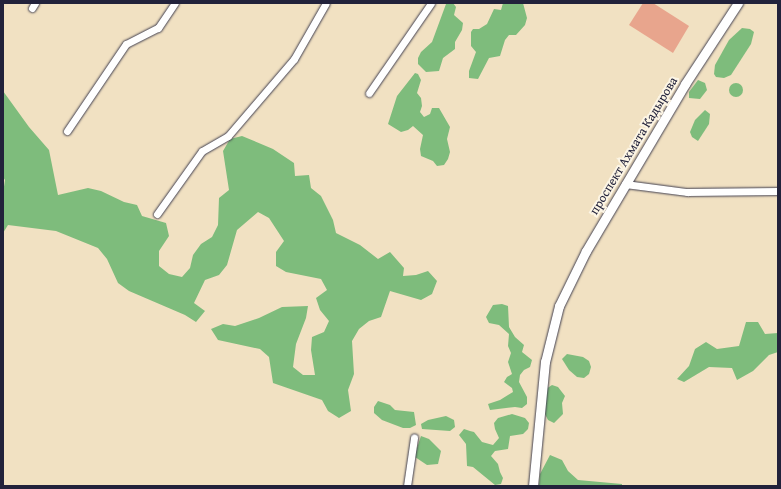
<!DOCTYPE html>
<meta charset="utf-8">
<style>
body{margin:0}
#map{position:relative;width:781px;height:489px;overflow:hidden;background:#f1e1c2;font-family:"Gentium Book Plus",serif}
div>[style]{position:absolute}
.forest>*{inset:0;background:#7ebc7c}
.round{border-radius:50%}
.building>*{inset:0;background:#e8a58d}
.roads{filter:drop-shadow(0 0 1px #413f4f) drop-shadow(0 0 1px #413f4f)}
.minor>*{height:7px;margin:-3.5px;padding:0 3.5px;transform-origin:3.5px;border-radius:3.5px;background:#fff}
.tertiary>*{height:9px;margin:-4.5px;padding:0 4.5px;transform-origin:4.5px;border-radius:4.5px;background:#fff}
span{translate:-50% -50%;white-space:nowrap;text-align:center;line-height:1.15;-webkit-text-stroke:4px #fcf5e5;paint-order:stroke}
.street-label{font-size:13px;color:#22223b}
.frame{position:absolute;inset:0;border:4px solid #22223b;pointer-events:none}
</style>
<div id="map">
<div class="forest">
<div style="clip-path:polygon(449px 3px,453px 3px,456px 7px,454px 15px,463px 23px,462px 30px,455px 42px,455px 49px,443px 58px,439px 71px,426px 72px,418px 64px,418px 58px,421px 52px,432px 42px,446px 4px)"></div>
<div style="clip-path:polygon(503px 3px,523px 3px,527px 18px,525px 25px,516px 35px,509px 35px,505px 40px,500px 56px,489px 58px,478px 79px,469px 78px,469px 71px,476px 52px,471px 46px,471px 32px,473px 29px,479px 29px,487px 24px,494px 9px,501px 10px)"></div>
<div style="clip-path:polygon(742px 28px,750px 29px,754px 32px,751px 44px,731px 75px,724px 78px,716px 77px,714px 74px,715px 65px,729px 40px)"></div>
<div style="clip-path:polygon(415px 73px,418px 74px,421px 80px,417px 93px,421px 98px,422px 106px,420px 112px,424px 117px,430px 114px,432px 108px,439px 108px,450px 127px,447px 139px,450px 152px,448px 159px,444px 165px,437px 166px,433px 161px,421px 156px,420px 149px,423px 135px,413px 126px,408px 130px,401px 132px,388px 124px,397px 96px)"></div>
<div style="clip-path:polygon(698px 80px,705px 83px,707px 90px,700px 99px,689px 98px,689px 92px)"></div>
<div class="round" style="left:729px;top:83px;width:14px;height:14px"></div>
<div style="clip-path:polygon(3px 91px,29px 127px,49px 150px,58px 195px,88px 188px,101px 191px,124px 202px,137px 205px,142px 216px,166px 223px,169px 236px,159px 251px,159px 266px,169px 274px,182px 277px,190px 268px,193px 255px,201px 244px,212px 237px,218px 225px,219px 198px,229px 190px,223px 151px,230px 139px,242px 136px,273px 149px,294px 163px,295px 176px,309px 175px,311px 188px,321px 196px,333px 220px,336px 233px,360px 245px,378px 259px,390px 252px,404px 268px,403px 276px,416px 275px,428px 271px,437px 281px,432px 294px,421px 300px,390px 291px,381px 317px,369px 321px,359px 329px,352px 341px,354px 374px,348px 390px,351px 411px,339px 418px,328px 411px,322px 400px,273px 383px,269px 357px,260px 349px,218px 340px,211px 329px,223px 324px,235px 326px,259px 318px,282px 307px,308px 306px,306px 318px,296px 344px,293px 367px,303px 375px,315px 375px,311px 350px,312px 337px,324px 332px,329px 321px,320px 310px,316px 298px,327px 290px,321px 279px,286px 272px,276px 266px,276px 252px,284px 241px,269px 218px,258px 212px,237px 230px,227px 265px,219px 275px,205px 280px,194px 303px,205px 311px,196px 322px,185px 315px,129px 291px,118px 283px,107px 259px,98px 248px,56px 231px,8px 225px,3px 233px,3px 193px,5px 180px,3px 177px)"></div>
<div style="clip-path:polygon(705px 110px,710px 114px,709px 124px,698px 141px,692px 137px,690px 132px,695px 120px)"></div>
<div style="clip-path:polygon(502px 304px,508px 306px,509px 327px,515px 337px,524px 345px,522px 352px,532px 360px,530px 367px,524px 370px,520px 375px,519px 382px,527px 397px,527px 404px,522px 408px,515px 407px,490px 410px,488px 404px,500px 400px,513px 392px,512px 388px,504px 382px,507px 377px,512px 374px,508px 362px,511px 353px,508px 346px,509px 334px,499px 325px,489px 323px,486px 317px,493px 305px)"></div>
<div style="clip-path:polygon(746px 322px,758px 322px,765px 334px,778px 333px,778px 352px,769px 355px,753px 371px,737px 380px,732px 368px,709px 367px,684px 382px,677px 379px,689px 366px,695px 349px,706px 342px,717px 349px,739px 346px)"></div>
<div style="clip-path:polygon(567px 354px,583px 357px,589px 361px,591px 367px,589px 374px,584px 378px,577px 377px,569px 370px,562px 359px)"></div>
<div style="clip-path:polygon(552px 385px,558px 387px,565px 396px,562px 403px,563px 414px,554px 423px,548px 420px,545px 414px,546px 389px)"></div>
<div style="clip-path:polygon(378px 401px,390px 405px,395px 410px,414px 412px,416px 425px,410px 428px,403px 428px,382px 420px,374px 413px,374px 407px)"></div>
<div style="clip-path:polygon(512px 414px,525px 418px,529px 423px,528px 429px,523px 434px,510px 436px,508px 449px,495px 451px,491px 456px,498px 464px,500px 472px,503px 478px,501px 484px,495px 485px,473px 467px,467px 466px,466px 444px,459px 435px,464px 429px,470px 431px,474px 432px,482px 442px,493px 445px,499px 438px,495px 429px,494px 423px,498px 418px)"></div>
<div style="clip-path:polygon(446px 416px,454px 420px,455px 427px,450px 431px,422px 429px,421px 424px,428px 420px)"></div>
<div style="clip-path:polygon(421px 436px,429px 439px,441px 451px,438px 464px,427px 465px,415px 457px,416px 451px)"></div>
<div style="clip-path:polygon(550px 455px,562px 460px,568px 471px,578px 480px,622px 484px,622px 486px,539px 486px,540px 474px)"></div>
</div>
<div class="building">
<div style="clip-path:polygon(643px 3px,653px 3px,689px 26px,673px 53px,629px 25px)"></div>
</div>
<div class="roads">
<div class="minor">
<div style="left:32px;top:8px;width:6px;rotate:-59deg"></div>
<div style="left:369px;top:93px;width:109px;rotate:-55.4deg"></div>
<div style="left:67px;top:131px;width:105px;rotate:-55.9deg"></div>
<div style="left:126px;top:44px;width:36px;rotate:-27deg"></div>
<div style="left:158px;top:28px;width:30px;rotate:-56deg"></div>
<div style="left:625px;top:184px;width:63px;rotate:7.4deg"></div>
<div style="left:687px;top:192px;width:91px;rotate:-0.6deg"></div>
<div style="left:157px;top:214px;width:77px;rotate:-54.5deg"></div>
<div style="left:202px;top:151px;width:30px;rotate:-30deg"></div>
<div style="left:228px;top:136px;width:101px;rotate:-49.4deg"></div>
<div style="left:294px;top:59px;width:64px;rotate:-60.3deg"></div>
<div style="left:407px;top:486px;width:49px;rotate:-81.7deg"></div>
</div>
<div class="tertiary">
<div style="left:533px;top:486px;width:125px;rotate:-84.5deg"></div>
<div style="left:545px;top:362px;width:58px;rotate:-76deg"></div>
<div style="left:559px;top:306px;width:61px;rotate:-63.9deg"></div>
<div style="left:586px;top:251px;width:194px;rotate:-59.3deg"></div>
<div style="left:685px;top:84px;width:97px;rotate:-56.8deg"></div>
</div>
</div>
<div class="street-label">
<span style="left:634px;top:146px;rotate:-59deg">проспект Ахмата Кадырова</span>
</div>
<div class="frame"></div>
</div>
